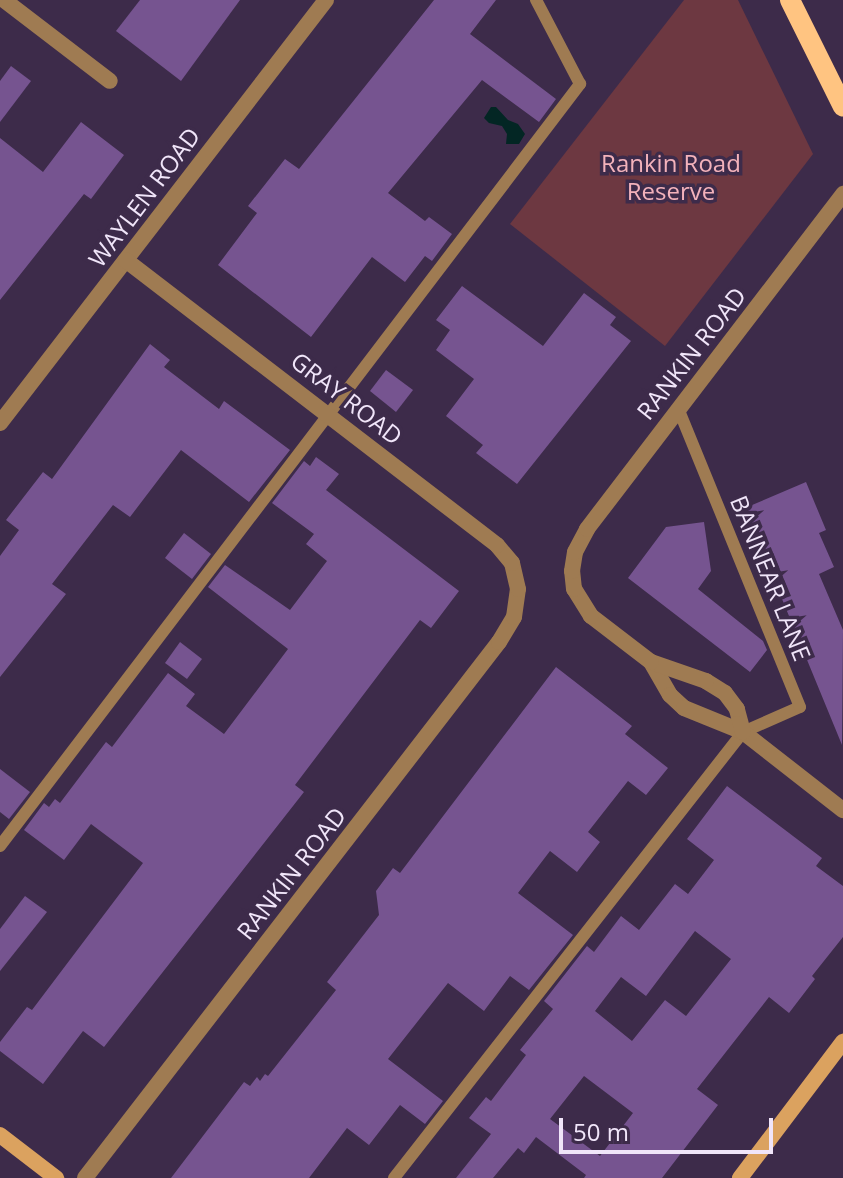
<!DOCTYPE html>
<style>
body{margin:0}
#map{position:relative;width:843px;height:1178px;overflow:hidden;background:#3d2b4a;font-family:"Open Sans",sans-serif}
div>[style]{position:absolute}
.green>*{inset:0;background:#6d3841}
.water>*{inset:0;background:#032624}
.building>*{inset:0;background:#765490}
.lane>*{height:12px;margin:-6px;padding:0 6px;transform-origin:6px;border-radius:6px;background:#9f7b52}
.street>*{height:16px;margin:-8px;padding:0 8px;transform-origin:8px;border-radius:8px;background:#9f7b52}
.secondary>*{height:16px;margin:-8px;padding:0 8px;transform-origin:8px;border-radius:8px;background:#dba25f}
.primary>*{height:20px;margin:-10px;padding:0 10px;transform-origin:10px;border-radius:10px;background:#ffc481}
span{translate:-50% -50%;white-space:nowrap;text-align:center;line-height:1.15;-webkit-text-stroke:7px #3d2b4a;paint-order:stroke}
.park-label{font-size:24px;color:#f3b2bb}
.street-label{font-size:24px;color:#f0e5f9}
.scale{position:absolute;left:559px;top:1118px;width:214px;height:36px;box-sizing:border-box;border:4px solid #f0e5f9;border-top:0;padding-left:10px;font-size:24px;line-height:28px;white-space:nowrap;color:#f0e5f9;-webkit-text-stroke:6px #3d2b4a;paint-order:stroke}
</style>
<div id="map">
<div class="green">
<div style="clip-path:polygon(684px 0,738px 0,813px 154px,665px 346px,510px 224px)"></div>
</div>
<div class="water">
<div style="clip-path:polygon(491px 107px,496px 107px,508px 120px,518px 124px,525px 134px,519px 144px,506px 144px,507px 134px,502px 126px,489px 123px,484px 118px)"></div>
</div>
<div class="building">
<div style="clip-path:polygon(140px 0,240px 0,181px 81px,116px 31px)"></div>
<div style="clip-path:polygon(434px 0,496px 0,470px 34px,556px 99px,539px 122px,482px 80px,388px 193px,425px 221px,429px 217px,452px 234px,432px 261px,425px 256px,405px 282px,372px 257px,311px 337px,218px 265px,257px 213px,248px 206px,285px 159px,299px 169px)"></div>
<div style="clip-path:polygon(11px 66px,31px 81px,0 122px,0 81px)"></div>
<div style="clip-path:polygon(81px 122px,124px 155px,91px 199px,84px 194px,0 300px,0 138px,43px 172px)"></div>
<div style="clip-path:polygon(462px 286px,543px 346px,584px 293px,616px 317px,610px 325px,631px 341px,517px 484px,476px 453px,483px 445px,446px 416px,474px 379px,436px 350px,450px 330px,436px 320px)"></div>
<div style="clip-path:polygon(150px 344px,170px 360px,164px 367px,219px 409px,224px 401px,290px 450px,249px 502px,181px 450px,130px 517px,113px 505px,52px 584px,66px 594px,0 677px,0 556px,19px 530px,6px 520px,43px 472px,52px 479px)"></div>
<div style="clip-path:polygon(386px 370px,413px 390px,396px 412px,370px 391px)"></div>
<div style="clip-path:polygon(316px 457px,339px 474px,326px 490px,459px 591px,431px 628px,420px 620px,295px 785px,304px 792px,104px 1047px,83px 1031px,43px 1084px,0 1051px,0 1042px,27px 1007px,32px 1010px,143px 863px,91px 824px,64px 860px,24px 830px,44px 803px,49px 807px,55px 799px,60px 803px,106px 742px,112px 747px,168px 673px,195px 694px,186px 706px,224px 734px,288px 649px,208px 587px,225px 565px,290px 610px,327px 561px,306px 544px,314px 534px,272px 503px,304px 461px,310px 466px)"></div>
<div style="clip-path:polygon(806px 482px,826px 530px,819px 533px,834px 567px,819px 574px,843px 630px,842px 745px,782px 599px,791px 596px,772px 551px,764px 555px,745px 508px)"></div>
<div style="clip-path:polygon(704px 522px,711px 571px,698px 589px,763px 641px,767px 650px,750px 672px,628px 578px,666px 527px)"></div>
<div style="clip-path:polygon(184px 533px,211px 554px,192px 579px,165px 558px)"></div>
<div style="clip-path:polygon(180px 642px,202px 659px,187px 679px,165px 663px)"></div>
<div style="clip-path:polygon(556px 667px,632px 726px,625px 734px,668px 768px,646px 795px,628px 781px,588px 832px,600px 842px,577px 872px,550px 851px,518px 893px,573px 935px,529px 990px,510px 976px,484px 1011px,448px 983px,388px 1059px,443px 1101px,425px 1124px,400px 1105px,369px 1145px,347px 1128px,309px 1178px,171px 1178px,244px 1082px,250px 1086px,257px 1077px,260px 1081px,265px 1074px,268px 1076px,336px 990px,327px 982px,379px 915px,376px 891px,393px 868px,400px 873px)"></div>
<div style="clip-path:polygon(0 769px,30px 792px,9px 819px,0 812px)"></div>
<div style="clip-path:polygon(evenodd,727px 786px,822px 858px,816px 866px,843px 886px,843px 937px,812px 976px,815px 979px,789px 1013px,769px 997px,697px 1089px,718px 1105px,662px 1178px,584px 1178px,586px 1175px,536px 1137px,524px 1153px,518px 1148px,493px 1178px,456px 1178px,491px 1134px,469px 1118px,486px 1097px,491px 1101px,526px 1055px,520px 1050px,553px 1009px,544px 1001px,587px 946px,594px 952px,621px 916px,639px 930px,675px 884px,688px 894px,714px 860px,687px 839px,727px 786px,695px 931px,731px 959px,686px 1016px,665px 1000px,632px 1041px,595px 1011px,621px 977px,646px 996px,695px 931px,727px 786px,584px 1076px,633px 1113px,600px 1156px,550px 1119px,584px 1076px)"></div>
<div style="clip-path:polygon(25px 896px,47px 912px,0 971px,0 929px)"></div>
</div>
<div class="lane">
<div style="left:0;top:846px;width:958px;rotate:-52.72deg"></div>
<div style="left:580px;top:84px;width:95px;rotate:-117.6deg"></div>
<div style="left:394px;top:1178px;width:566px;rotate:-51.96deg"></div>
<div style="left:743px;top:732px;width:62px;rotate:-23.7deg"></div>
<div style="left:800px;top:707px;width:323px;rotate:-112.2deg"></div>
</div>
<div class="street">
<div style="left:4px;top:0;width:133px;rotate:37.4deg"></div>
<div style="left:0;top:423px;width:534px;rotate:-52.38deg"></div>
<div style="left:651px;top:662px;width:38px;rotate:60deg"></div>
<div style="left:670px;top:695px;width:19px;rotate:43deg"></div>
<div style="left:684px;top:708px;width:64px;rotate:22.1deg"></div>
<div style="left:743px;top:732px;width:127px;rotate:38deg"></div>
<div style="left:743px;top:732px;width:24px;rotate:-105deg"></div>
<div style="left:737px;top:709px;width:20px;rotate:-127deg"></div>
<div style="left:725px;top:693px;width:22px;rotate:-148deg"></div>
<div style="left:706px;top:681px;width:58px;rotate:-160.9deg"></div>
<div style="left:651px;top:662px;width:76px;rotate:-142.5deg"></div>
<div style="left:591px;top:616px;width:32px;rotate:-122deg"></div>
<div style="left:574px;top:589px;width:18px;rotate:-96deg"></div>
<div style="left:572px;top:571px;width:19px;rotate:-81deg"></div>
<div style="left:575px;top:552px;width:26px;rotate:-62deg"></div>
<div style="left:587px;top:529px;width:422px;rotate:-52.6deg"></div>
<div style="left:85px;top:1178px;width:677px;rotate:-52.32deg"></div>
<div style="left:499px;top:642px;width:29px;rotate:-59deg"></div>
<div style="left:514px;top:617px;width:28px;rotate:-82deg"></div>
<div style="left:518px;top:589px;width:27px;rotate:-103deg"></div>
<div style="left:512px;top:563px;width:23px;rotate:-130deg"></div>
<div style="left:497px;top:545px;width:468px;rotate:-142.5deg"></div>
</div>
<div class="secondary">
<div style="left:0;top:1135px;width:71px;rotate:37.5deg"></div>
<div style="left:740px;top:1178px;width:171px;rotate:-52.9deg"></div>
</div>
<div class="primary">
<div style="left:790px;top:0;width:119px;rotate:63.6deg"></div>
</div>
<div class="park-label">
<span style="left:671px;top:177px">Rankin Road<br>Reserve</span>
</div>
<div class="street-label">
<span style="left:144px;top:197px;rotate:-53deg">WAYLEN ROAD</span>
<span style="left:691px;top:353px;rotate:-52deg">RANKIN ROAD</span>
<span style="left:347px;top:398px;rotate:38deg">GRAY ROAD</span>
<span style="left:771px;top:578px;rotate:68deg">BANNEAR LANE</span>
<span style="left:291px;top:873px;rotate:-52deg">RANKIN ROAD</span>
</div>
<div class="scale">50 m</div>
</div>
